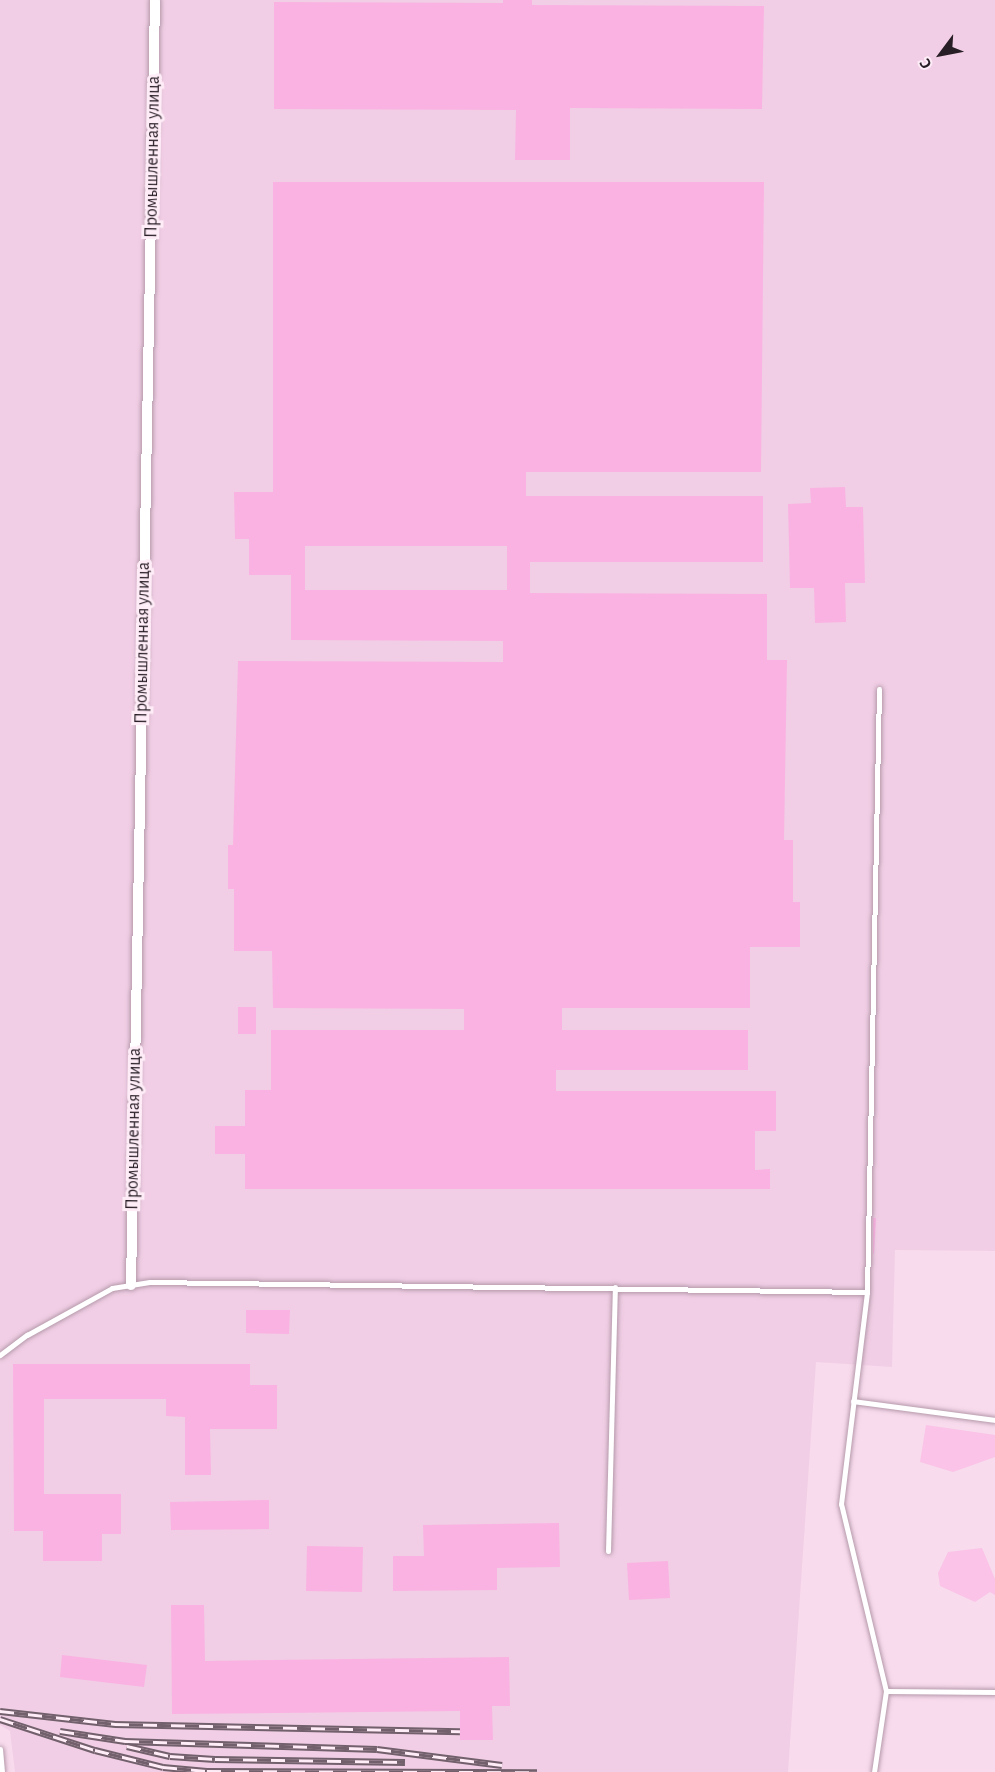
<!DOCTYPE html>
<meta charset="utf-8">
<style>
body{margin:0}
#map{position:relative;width:995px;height:1772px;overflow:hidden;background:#f8dbed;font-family:"Alegreya Sans",sans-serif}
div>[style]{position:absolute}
.built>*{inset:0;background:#f1cee5}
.green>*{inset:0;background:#fac3e7}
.building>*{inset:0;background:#fab2e2}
.roads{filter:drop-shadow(0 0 2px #b59aab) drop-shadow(0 0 2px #b59aab)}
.service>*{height:5px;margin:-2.5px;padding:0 2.5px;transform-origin:2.5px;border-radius:2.5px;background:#fff}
.minor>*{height:10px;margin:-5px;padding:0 5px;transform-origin:5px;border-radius:5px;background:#fff}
.rail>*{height:7px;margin-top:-3.5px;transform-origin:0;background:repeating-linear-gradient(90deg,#feecf7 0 14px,#72616c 0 28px);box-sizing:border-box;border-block:2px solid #72616c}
span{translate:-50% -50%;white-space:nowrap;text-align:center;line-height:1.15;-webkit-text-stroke:6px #feecf7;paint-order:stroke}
.street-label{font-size:18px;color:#281e25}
.north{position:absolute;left:911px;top:24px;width:60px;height:60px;-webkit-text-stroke:4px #feecf7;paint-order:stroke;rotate:238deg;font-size:16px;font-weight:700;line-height:24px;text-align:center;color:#281e25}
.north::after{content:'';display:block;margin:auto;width:21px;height:27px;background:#281e25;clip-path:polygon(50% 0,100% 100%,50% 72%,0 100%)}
</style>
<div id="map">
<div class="built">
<div style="clip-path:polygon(0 0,995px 0,995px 1251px,895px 1250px,892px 1367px,816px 1362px,788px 1772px,15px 1772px,10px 1731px,0 1725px)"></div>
</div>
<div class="green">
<div style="clip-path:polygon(926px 1425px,995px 1435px,995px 1457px,953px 1472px,920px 1462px)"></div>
<div style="clip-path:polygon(982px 1548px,995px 1579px,995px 1595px,990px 1592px,975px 1602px,940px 1586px,938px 1573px,948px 1552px)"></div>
</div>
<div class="building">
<div style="clip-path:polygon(503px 0,532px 0,532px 5px,764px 6px,762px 109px,570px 108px,570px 160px,515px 160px,516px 110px,274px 109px,274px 2px,503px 3px)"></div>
<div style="clip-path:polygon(evenodd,273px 182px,764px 182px,761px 472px,526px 472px,526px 496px,763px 496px,763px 562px,530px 562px,530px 593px,767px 594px,767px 660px,787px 660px,784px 840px,793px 840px,793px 902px,800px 902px,800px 947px,750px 947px,750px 1008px,562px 1008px,562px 1030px,748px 1030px,748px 1070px,556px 1070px,556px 1091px,776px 1091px,776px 1131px,755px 1131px,755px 1170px,770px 1169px,770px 1189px,245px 1189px,245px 1154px,215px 1154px,215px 1126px,245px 1126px,245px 1090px,271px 1090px,271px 1030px,464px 1030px,464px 1009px,273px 1008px,272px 951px,234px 951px,234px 889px,228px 889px,228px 845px,233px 845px,238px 661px,503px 662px,503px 641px,291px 640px,291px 575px,249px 575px,249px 539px,235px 539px,234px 492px,273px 492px,273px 182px,305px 546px,507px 546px,507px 590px,305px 590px,305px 546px)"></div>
<div style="clip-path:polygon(845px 487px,846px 507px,863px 507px,865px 583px,845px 583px,846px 622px,815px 623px,814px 588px,790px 588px,788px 504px,811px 503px,810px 488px)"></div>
<div style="clip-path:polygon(238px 1007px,256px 1007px,256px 1034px,238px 1034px)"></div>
<div style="clip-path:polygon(873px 1218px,876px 1218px,874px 1254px,873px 1254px)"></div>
<div style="clip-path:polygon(246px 1310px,290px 1310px,289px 1334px,246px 1333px)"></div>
<div style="clip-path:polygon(13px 1364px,250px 1364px,250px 1385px,277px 1385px,277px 1429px,210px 1429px,211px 1475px,185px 1475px,185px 1417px,166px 1416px,166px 1399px,44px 1399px,44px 1494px,121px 1494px,121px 1534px,102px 1534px,102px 1561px,43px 1561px,43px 1531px,14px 1531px)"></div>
<div style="clip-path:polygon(269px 1500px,269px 1529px,171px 1530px,170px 1502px)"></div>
<div style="clip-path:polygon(559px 1523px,560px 1567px,497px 1568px,497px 1590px,393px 1591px,393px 1556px,424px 1556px,423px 1525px)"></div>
<div style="clip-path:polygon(307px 1546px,363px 1547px,362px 1592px,306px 1591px)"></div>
<div style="clip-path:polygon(668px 1561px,670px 1598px,629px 1600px,627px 1563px)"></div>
<div style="clip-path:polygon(171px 1605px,204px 1605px,205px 1661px,509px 1657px,510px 1706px,492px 1706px,493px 1740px,460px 1740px,460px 1711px,172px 1714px)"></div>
<div style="clip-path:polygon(62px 1655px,147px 1665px,144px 1687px,60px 1677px)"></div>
</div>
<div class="roads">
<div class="service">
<div style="left:0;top:1355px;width:34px;rotate:-37deg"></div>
<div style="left:27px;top:1335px;width:97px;rotate:-28.9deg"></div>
<div style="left:112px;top:1288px;width:38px;rotate:-9deg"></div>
<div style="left:150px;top:1282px;width:717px;rotate:0.8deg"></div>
<div style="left:853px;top:1401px;width:143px;rotate:7.6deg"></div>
<div style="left:608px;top:1551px;width:264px;rotate:-88.5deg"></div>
<div style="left:886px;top:1691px;width:109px;rotate:0.5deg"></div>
<div style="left:0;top:1749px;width:23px;rotate:85deg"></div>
<div style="left:874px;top:1772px;width:82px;rotate:-81.6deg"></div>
<div style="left:886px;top:1691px;width:192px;rotate:-103.5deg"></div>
<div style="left:841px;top:1504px;width:214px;rotate:-83deg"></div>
<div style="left:867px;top:1292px;width:603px;rotate:-88.86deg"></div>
</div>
<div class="minor">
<div style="left:131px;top:1285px;width:1285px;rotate:-88.93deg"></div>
</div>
</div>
<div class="rail">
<div style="left:0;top:1711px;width:116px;rotate:6.4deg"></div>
<div style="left:115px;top:1724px;width:345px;rotate:1.2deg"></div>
<div style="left:0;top:1719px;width:100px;rotate:18.1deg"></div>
<div style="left:95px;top:1750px;width:70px;rotate:14deg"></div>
<div style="left:163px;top:1767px;width:44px;rotate:5.2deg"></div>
<div style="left:207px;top:1771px;width:330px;rotate:0.2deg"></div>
<div style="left:60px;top:1731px;width:66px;rotate:8.7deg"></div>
<div style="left:125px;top:1741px;width:252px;rotate:1.8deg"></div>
<div style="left:377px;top:1749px;width:126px;rotate:7.3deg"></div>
<div style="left:127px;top:1746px;width:44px;rotate:13.1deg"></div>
<div style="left:170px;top:1756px;width:45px;rotate:3.8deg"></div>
<div style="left:215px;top:1759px;width:190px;rotate:0.9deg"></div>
</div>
<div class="street-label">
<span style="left:153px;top:157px;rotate:-89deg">Промышленная улица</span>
<span style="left:143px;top:643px;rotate:-89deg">Промышленная улица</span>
<span style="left:134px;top:1129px;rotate:-89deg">Промышленная улица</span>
</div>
<div class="north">С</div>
</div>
